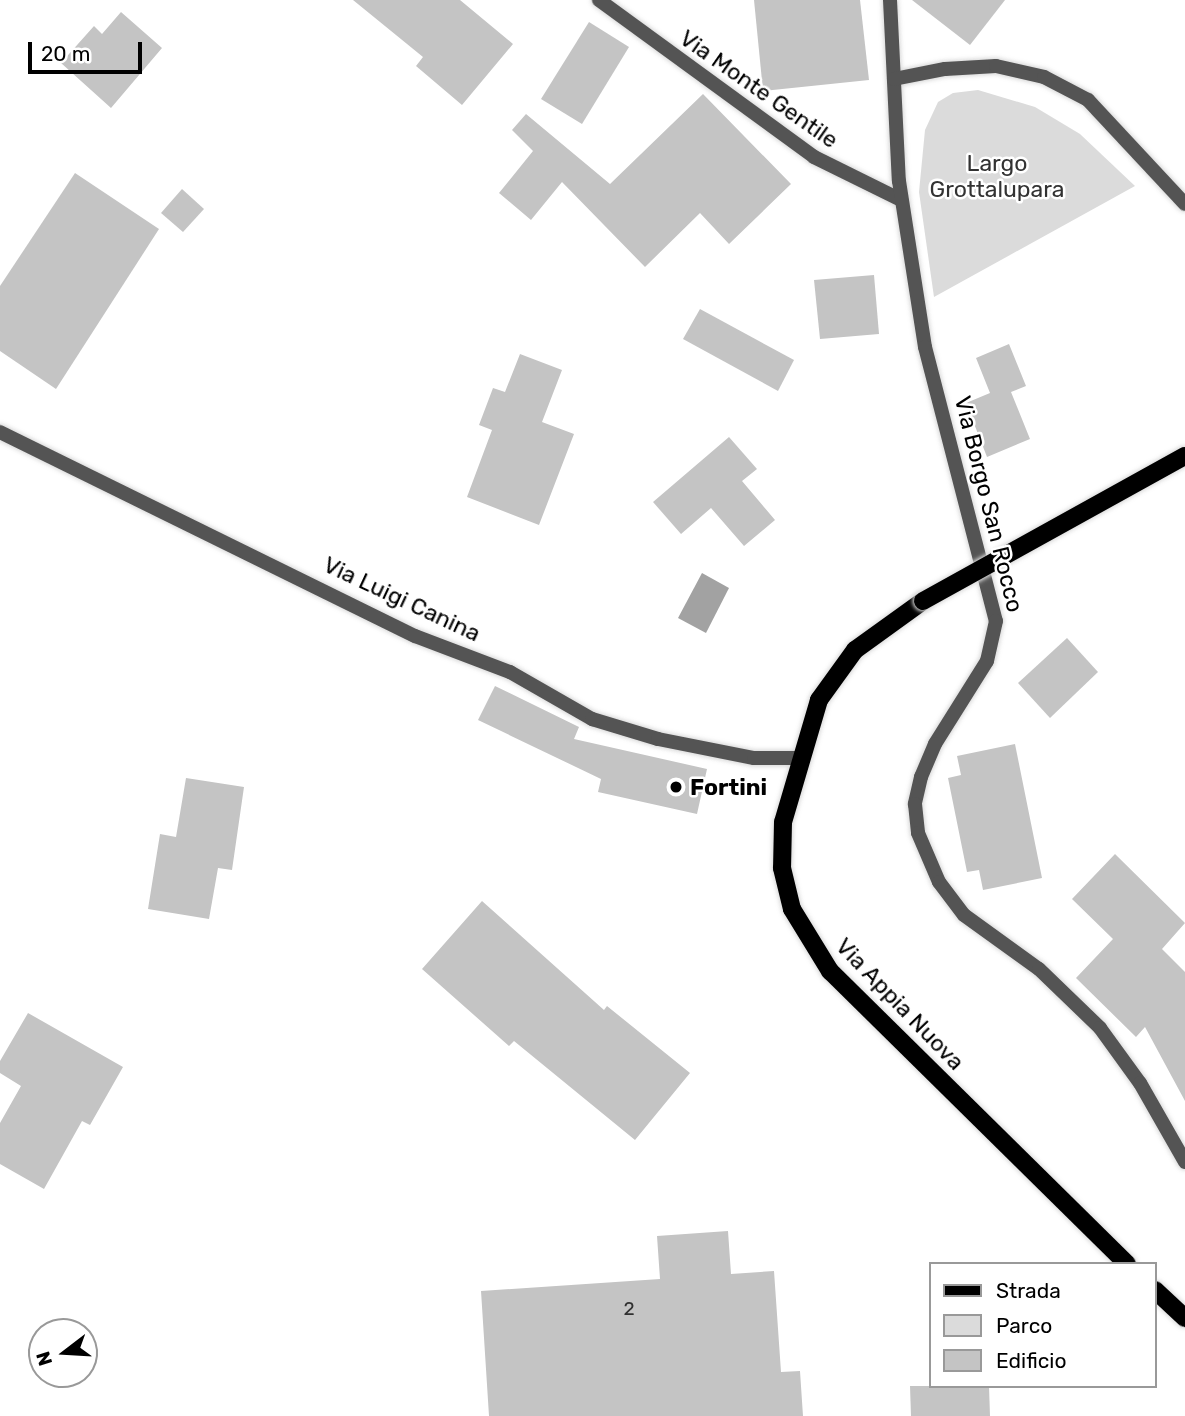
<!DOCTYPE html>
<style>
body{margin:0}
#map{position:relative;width:1185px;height:1416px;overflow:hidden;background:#fff;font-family:Rubik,sans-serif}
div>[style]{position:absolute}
.green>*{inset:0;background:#dbdbdb}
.water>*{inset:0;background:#a2a2a2}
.building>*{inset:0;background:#c4c4c4}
.roads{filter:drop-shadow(0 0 2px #dbdbdb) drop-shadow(0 0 2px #dbdbdb)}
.minor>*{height:14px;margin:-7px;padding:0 7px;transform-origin:7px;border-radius:7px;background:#545454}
.primary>*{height:18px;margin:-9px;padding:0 9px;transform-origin:9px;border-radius:9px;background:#000}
.bridges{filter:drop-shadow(0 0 2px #dbdbdb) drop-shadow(0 0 2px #dbdbdb)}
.primary-bridge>*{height:18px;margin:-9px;padding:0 9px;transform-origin:9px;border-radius:9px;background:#000}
.dots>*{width:19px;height:19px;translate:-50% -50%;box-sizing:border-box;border:4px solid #fff;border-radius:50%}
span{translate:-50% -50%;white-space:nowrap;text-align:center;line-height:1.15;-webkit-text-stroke:5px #fff;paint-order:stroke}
.number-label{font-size:19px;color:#313131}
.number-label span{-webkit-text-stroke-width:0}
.street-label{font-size:23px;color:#000}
.park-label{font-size:23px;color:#323232}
.poi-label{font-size:23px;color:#000;font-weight:700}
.left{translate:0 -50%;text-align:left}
.legend{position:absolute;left:929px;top:1262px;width:228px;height:126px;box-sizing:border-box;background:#fff;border:2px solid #999;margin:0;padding:9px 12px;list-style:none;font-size:21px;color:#000}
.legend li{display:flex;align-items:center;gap:14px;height:35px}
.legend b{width:35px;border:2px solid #999}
.north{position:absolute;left:28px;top:1318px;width:70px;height:70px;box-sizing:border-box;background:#fff;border:2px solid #999;border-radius:50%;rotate:253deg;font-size:19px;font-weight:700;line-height:28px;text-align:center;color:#000}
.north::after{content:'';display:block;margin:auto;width:24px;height:32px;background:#000;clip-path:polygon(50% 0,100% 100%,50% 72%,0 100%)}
.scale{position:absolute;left:28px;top:42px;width:114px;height:32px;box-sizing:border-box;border:4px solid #000;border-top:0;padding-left:9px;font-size:21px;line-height:24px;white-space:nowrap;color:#000;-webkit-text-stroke:5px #fff;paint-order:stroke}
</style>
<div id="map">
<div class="green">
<div style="clip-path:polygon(978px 90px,1035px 107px,1080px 134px,1135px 186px,934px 297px,919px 192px,925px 130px,938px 102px,953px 93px)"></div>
</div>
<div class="water">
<div style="clip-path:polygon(702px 573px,729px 588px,706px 633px,678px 618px)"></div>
</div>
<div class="building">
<div style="clip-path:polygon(353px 0,460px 0,513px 44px,462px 105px,416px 66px,423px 57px)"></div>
<div style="clip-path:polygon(754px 0,860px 0,869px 80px,763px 91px)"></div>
<div style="clip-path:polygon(912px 0,1005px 0,970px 45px)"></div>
<div style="clip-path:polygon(121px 12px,162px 48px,111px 108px,61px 63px,94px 26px,102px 34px)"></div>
<div style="clip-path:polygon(589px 22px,629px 47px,582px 124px,541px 99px)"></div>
<div style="clip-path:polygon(703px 94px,791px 184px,729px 244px,700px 213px,645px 267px,562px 182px,531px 220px,499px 193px,533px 151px,512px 130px,526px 114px,610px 184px)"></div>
<div style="clip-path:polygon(75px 173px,159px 229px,56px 389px,0 351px,0 286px)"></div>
<div style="clip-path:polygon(182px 189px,204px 209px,183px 232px,161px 213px)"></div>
<div style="clip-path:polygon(874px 275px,879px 334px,820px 339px,814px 280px)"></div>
<div style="clip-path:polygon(700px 309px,794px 360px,778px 391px,683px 339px)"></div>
<div style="clip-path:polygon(1009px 344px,1026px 386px,1011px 392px,1030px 439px,987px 457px,966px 403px,990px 393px,976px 358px)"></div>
<div style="clip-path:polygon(520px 354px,562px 370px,542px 422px,574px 434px,539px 525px,467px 497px,492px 430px,479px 425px,493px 388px,505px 392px)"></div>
<div style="clip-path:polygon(729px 437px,757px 469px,742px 481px,775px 520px,744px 546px,711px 508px,681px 534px,653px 502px)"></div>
<div style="clip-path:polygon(1067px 638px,1098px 672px,1050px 718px,1018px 683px)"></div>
<div style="clip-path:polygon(495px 686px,579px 727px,574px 739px,707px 769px,697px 814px,598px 792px,601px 779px,478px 720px)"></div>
<div style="clip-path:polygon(1015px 744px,1042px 878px,983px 890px,979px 870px,967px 872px,948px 778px,961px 775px,957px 756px)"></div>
<div style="clip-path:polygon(186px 778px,244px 787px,232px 870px,218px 868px,209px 919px,148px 909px,160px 834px,176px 837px)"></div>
<div style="clip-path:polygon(1115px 854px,1185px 923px,1162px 949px,1185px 972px,1185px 1101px,1145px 1027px,1136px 1037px,1076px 978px,1113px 939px,1072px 899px)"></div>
<div style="clip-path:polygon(482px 901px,604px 1010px,607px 1006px,690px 1073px,635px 1140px,514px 1041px,509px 1046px,422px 969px)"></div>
<div style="clip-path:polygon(28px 1013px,123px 1067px,90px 1125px,82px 1121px,44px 1189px,0 1164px,0 1123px,21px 1086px,0 1073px,0 1061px)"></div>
<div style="clip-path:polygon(728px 1231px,731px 1274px,774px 1271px,781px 1372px,800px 1371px,803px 1416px,489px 1416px,481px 1291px,660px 1279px,657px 1236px)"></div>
<div style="clip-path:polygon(910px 1386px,989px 1386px,990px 1416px,911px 1416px)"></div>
</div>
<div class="roads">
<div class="minor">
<div style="left:599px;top:0;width:266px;rotate:36.1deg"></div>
<div style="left:814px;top:157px;width:97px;rotate:26.3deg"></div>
<div style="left:890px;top:0;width:181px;rotate:87.2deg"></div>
<div style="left:899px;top:181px;width:168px;rotate:81.1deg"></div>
<div style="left:925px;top:347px;width:283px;rotate:75.5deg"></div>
<div style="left:996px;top:621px;width:41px;rotate:102.7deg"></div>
<div style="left:987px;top:661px;width:98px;rotate:122.1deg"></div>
<div style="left:935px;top:744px;width:36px;rotate:113deg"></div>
<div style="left:921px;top:777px;width:28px;rotate:103deg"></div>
<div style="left:915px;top:804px;width:29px;rotate:84deg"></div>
<div style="left:918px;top:833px;width:53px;rotate:66.8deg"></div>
<div style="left:939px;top:882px;width:41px;rotate:52.9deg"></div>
<div style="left:964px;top:915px;width:92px;rotate:35.8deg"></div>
<div style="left:1039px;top:969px;width:85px;rotate:44deg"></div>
<div style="left:1100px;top:1028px;width:68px;rotate:54deg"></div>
<div style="left:1140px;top:1083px;width:91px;rotate:60.3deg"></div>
<div style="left:894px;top:79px;width:52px;rotate:-11.1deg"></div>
<div style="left:945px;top:69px;width:51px;rotate:-3.4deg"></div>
<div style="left:996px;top:66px;width:49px;rotate:12.9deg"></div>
<div style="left:1044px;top:77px;width:50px;rotate:27.6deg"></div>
<div style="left:1088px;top:100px;width:142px;rotate:47deg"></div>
<div style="left:0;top:432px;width:462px;rotate:26.2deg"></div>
<div style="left:415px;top:636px;width:102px;rotate:20.8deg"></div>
<div style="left:510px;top:672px;width:95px;rotate:29.8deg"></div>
<div style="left:592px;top:719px;width:69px;rotate:16.9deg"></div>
<div style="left:658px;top:739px;width:98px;rotate:11.2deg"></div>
<div style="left:754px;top:758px;width:45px"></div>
</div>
<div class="primary">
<div style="left:923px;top:601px;width:84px;rotate:144.2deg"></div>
<div style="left:855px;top:650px;width:62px;rotate:125.8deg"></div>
<div style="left:819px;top:700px;width:127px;rotate:106.4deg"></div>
<div style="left:783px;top:822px;width:46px;rotate:91.2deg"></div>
<div style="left:782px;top:868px;width:42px;rotate:76.3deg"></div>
<div style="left:792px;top:909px;width:73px;rotate:58.5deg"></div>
<div style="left:830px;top:971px;width:417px;rotate:44.6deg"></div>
<div style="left:1155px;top:1290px;width:41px;rotate:43deg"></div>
</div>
</div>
<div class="bridges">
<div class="primary-bridge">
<div style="left:923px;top:601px;width:299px;rotate:-29deg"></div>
</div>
</div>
<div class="dots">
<div style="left:676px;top:787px;background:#000"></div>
</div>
<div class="number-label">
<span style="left:629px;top:1309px">2</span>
</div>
<div class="street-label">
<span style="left:759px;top:89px;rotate:35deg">Via Monte Gentile</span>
<span style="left:989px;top:504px;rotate:76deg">Via Borgo San Rocco</span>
<span style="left:402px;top:599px;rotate:25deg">Via Luigi Canina</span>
<span style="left:900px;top:1004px;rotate:46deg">Via Appia Nuova</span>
</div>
<div class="park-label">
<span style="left:997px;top:176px">Largo<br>Grottalupara</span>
</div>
<div class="poi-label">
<span class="left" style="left:690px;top:787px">Fortini</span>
</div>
<ul class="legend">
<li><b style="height:9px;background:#000"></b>Strada</li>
<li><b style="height:19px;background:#dbdbdb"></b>Parco</li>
<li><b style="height:19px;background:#c4c4c4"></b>Edificio</li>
</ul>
<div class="north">N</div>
<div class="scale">20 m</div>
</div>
